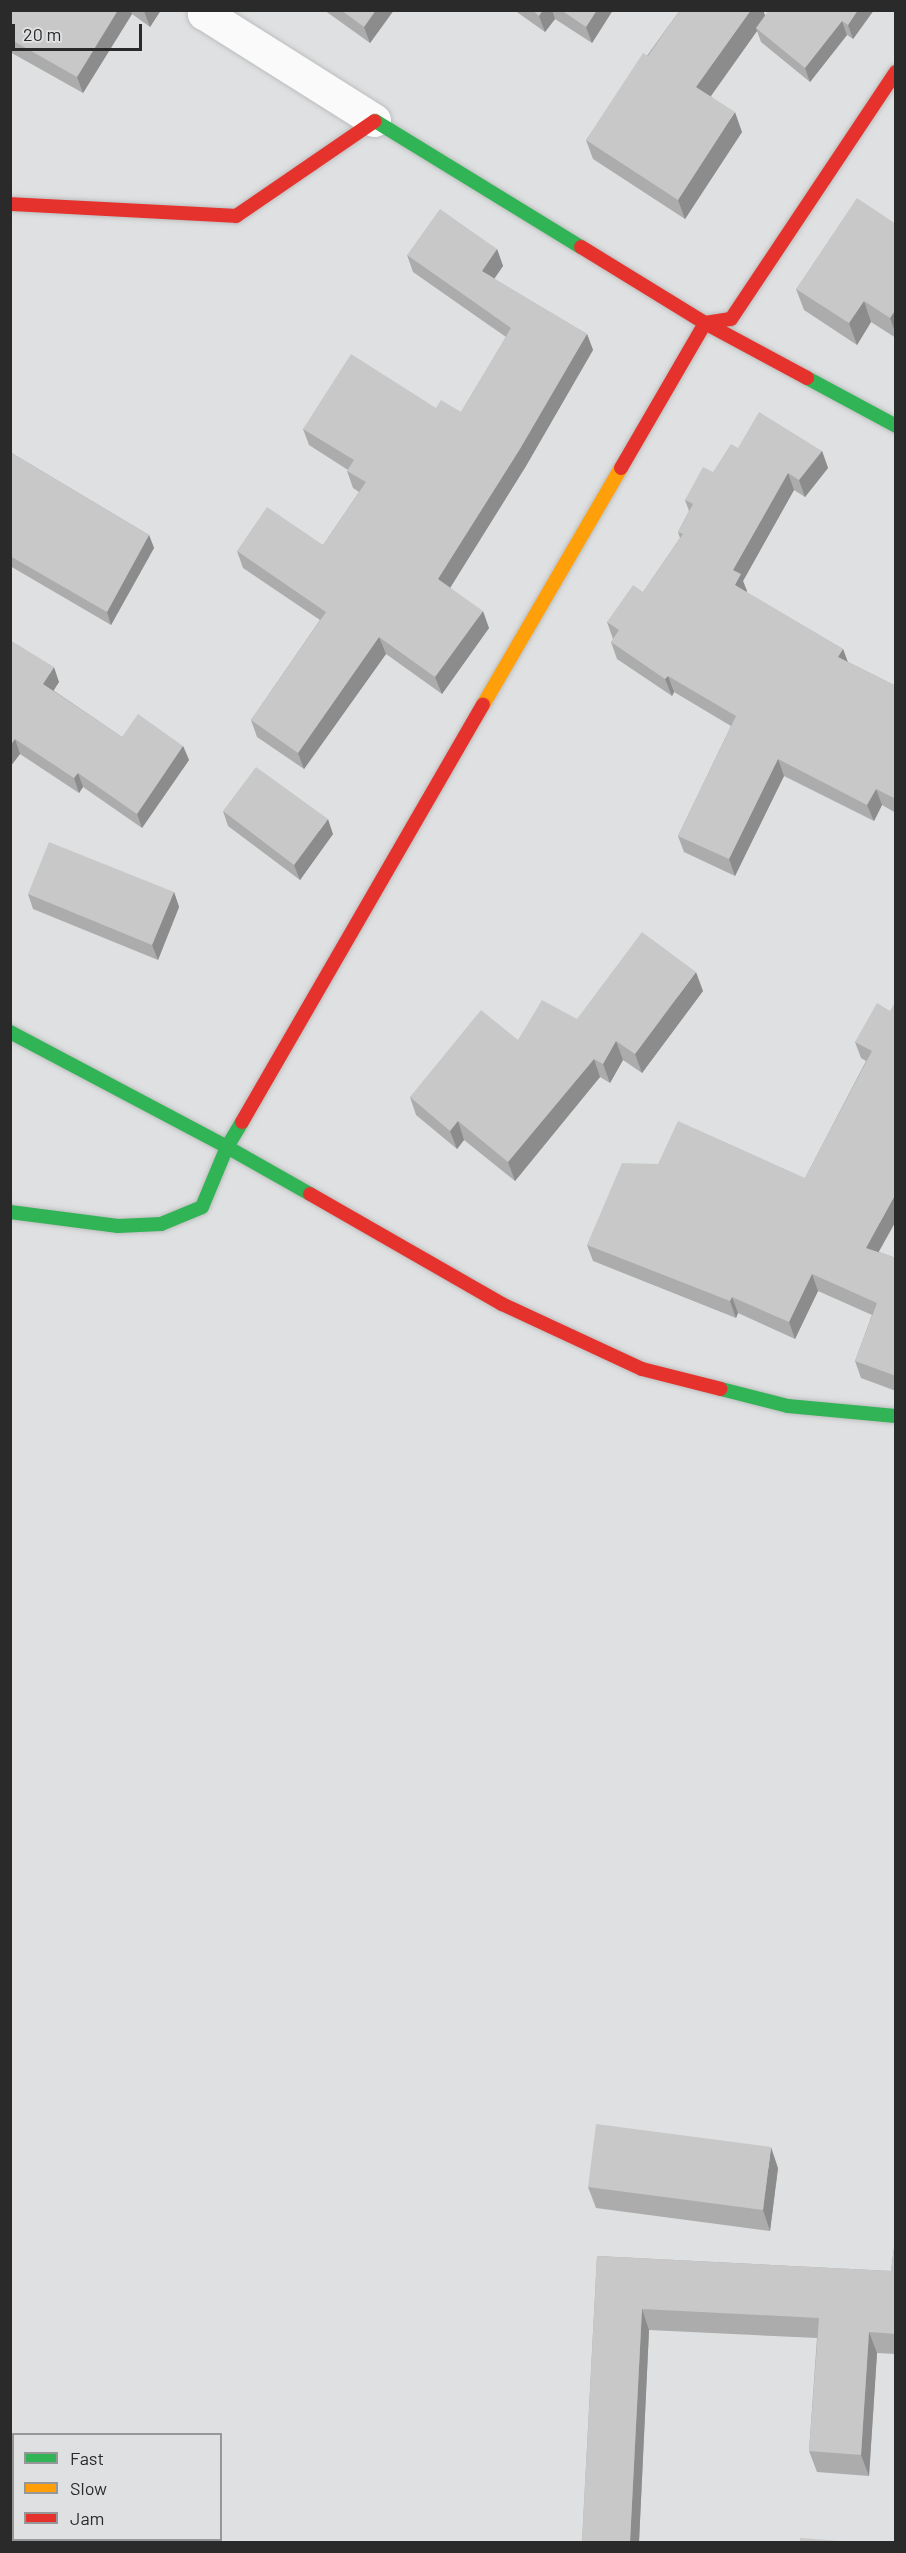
<!DOCTYPE html>
<style>
body{margin:0}
#map{position:relative;width:906px;height:2553px;overflow:hidden;background:#dfe0e1;font-family:Barlow,sans-serif}
div>[style]{position:absolute}
.roads{filter:drop-shadow(0 0 2px #bcbdbe) drop-shadow(0 0 2px #bcbdbe)}
.street>*{height:33px;margin:-16.5px;padding:0 16.5px;transform-origin:16.5px;border-radius:16.5px;background:#fafafa}
.fast>*{height:14px;margin:-7px;padding:0 7px;transform-origin:7px;border-radius:7px;background:#30b455}
.slow>*{height:14px;margin:-7px;padding:0 7px;transform-origin:7px;border-radius:7px;background:#ff9f0a}
.jam>*{height:14px;margin:-7px;padding:0 7px;transform-origin:7px;border-radius:7px;background:#e5322d}
.wall>*{inset:0;background:#acacac}
.shaded-wall>*{inset:0;background:#8c8c8c}
.building>*{inset:0;background:#c8c8c8}
span{translate:-50% -50%;white-space:nowrap;text-align:center;line-height:1.15;-webkit-text-stroke:6px #dee0e2;paint-order:stroke}
.frame{position:absolute;inset:0;border:12px solid #2a2a2b;pointer-events:none}
.legend{position:absolute;left:12px;top:2433px;width:210px;height:108px;box-sizing:border-box;background:#dee0e2;border:2px solid #969799;margin:0;padding:8px 10px;list-style:none;font-size:18px;color:#2a2a2b}
.legend li{display:flex;align-items:center;gap:12px;height:30px}
.legend b{width:30px;border:2px solid #969799}
.scale{position:absolute;left:12px;top:24px;width:130px;height:27px;box-sizing:border-box;border:3px solid #2a2a2b;border-top:0;padding-left:8px;font-size:18px;line-height:21px;white-space:nowrap;color:#2a2a2b;-webkit-text-stroke:4px #dee0e2;paint-order:stroke}
</style>
<div id="map">
<div class="roads">
<div class="street">
<div style="left:206px;top:10px;width:4px;rotate:124deg"></div>
<div style="left:204px;top:13px;width:201px;rotate:32.2deg"></div>
</div>
<div class="fast">
<div style="left:375px;top:121px;width:241px;rotate:31.5deg"></div>
<div style="left:807px;top:378px;width:101px;rotate:28.3deg"></div>
<div style="left:10px;top:1032px;width:246px;rotate:27.9deg"></div>
<div style="left:227px;top:1147px;width:95px;rotate:29.5deg"></div>
<div style="left:10px;top:1212px;width:109px;rotate:7.4deg"></div>
<div style="left:118px;top:1226px;width:43px;rotate:-2.7deg"></div>
<div style="left:161px;top:1224px;width:44px;rotate:-22.5deg"></div>
<div style="left:202px;top:1207px;width:65px;rotate:-67.4deg"></div>
<div style="left:227px;top:1147px;width:29px;rotate:-59deg"></div>
<div style="left:721px;top:1389px;width:69px;rotate:14.2deg"></div>
<div style="left:788px;top:1406px;width:108px;rotate:5.3deg"></div>
</div>
<div class="slow">
<div style="left:483px;top:705px;width:274px;rotate:-59.8deg"></div>
</div>
<div class="jam">
<div style="left:10px;top:204px;width:226px;rotate:3deg"></div>
<div style="left:236px;top:216px;width:168px;rotate:-34.4deg"></div>
<div style="left:581px;top:247px;width:145px;rotate:31.5deg"></div>
<div style="left:705px;top:323px;width:116px;rotate:28.3deg"></div>
<div style="left:621px;top:468px;width:168px;rotate:-59.9deg"></div>
<div style="left:705px;top:323px;width:26px;rotate:-9deg"></div>
<div style="left:731px;top:319px;width:297px;rotate:-56.3deg"></div>
<div style="left:242px;top:1122px;width:482px;rotate:-60deg"></div>
<div style="left:310px;top:1194px;width:221px;rotate:29.8deg"></div>
<div style="left:502px;top:1304px;width:154px;rotate:24.9deg"></div>
<div style="left:642px;top:1369px;width:81px;rotate:14.2deg"></div>
</div>
</div>
<div class="wall">
<div style="clip-path:polygon(10px 10px,161px 10px,150px 27px,132px 14px,83px 93px,10px 52px)"></div>
<div style="clip-path:polygon(324px 10px,394px 10px,370px 43px)"></div>
<div style="clip-path:polygon(514px 10px,613px 10px,592px 43px,555px 19px,545px 32px)"></div>
<div style="clip-path:polygon(680px 10px,763px 10px,765px 16px,874px 10px,853px 39px,847px 35px,810px 82px,761px 42px,757px 31px,711px 96px,742px 132px,685px 219px,593px 159px,586px 140px)"></div>
<div style="clip-path:polygon(896px 224px,896px 338px,871px 322px,857px 345px,804px 310px,796px 289px)"></div>
<div style="clip-path:polygon(497px 249px,503px 266px,494px 279px,587px 334px,593px 350px,526px 466px,450px 588px,489px 628px,442px 694px,386px 654px,304px 769px,257px 737px,251px 720px,320px 620px,243px 568px,237px 551px,323px 545px,359px 492px,353px 488px,347px 471px,348px 470px,309px 445px,303px 429px,436px 408px,461px 412px,506px 337px,413px 272px,407px 255px)"></div>
<div style="clip-path:polygon(738px 448px,822px 451px,828px 468px,805px 497px,794px 490px,743px 581px,747px 591px,746px 592px,843px 649px,848px 662px,896px 686px,896px 813px,882px 805px,874px 821px,784px 776px,735px 876px,684px 852px,678px 836px,731px 726px,674px 692px,672px 696px,617px 659px,611px 642px,613px 639px,607px 622px,643px 592px,680px 538px,678px 532px,689px 511px,685px 500px)"></div>
<div style="clip-path:polygon(10px 452px,149px 535px,154px 548px,111px 625px,10px 566px)"></div>
<div style="clip-path:polygon(10px 640px,59px 682px,53px 690px,122px 737px,183px 746px,189px 760px,142px 828px,83px 787px,79px 793px,20px 754px,10px 767px)"></div>
<div style="clip-path:polygon(223px 811px,333px 834px,300px 880px,228px 826px)"></div>
<div style="clip-path:polygon(174px 892px,179px 907px,158px 960px,33px 909px,28px 894px)"></div>
<div style="clip-path:polygon(703px 991px,642px 1073px,623px 1060px,610px 1083px,600px 1077px,515px 1181px,464px 1140px,457px 1149px,416px 1115px,410px 1097px,518px 1040px,577px 1019px)"></div>
<div style="clip-path:polygon(890px 1011px,879px 1252px,896px 1258px,896px 1391px,861px 1378px,855px 1361px,872px 1315px,818px 1291px,795px 1339px,738px 1313px,736px 1318px,593px 1261px,587px 1245px,805px 1178px,866px 1061px,861px 1058px,855px 1042px)"></div>
<div style="clip-path:polygon(778px 2168px,770px 2231px,596px 2208px,588px 2187px)"></div>
<div style="clip-path:polygon(896px 2232px,896px 2354px,877px 2353px,869px 2476px,817px 2472px,809px 2451px,817px 2338px,649px 2330px,639px 2542px,582px 2542px,597px 2256px,891px 2271px)"></div>
</div>
<div class="shaded-wall">
<div style="clip-path:polygon(118px 10px,130px 10px,132px 14px,83px 93px,77px 77px)"></div>
<div style="clip-path:polygon(161px 10px,150px 27px,144px 11px)"></div>
<div style="clip-path:polygon(376px 10px,394px 10px,370px 43px,364px 27px)"></div>
<div style="clip-path:polygon(543px 10px,552px 10px,555px 19px,545px 32px,539px 16px)"></div>
<div style="clip-path:polygon(597px 10px,613px 10px,592px 43px,586px 27px)"></div>
<div style="clip-path:polygon(751px 10px,763px 10px,766px 18px,756px 28px,757px 31px,703px 107px,696px 87px)"></div>
<div style="clip-path:polygon(858px 10px,874px 10px,853px 39px,848px 25px)"></div>
<div style="clip-path:polygon(842px 21px,847px 35px,810px 82px,805px 68px)"></div>
<div style="clip-path:polygon(735px 112px,742px 132px,685px 219px,678px 200px)"></div>
<div style="clip-path:polygon(497px 249px,503px 266px,488px 288px,482px 271px)"></div>
<div style="clip-path:polygon(864px 301px,871px 322px,857px 345px,849px 323px)"></div>
<div style="clip-path:polygon(896px 309px,896px 334px,890px 318px)"></div>
<div style="clip-path:polygon(587px 334px,593px 350px,526px 466px,445px 596px,438px 579px)"></div>
<div style="clip-path:polygon(822px 451px,828px 468px,805px 497px,799px 480px)"></div>
<div style="clip-path:polygon(788px 473px,794px 490px,743px 581px,747px 591px,741px 602px,735px 585px,733px 570px)"></div>
<div style="clip-path:polygon(149px 535px,154px 548px,111px 625px,107px 612px)"></div>
<div style="clip-path:polygon(483px 611px,489px 628px,442px 694px,435px 677px)"></div>
<div style="clip-path:polygon(379px 637px,386px 654px,304px 769px,298px 753px)"></div>
<div style="clip-path:polygon(843px 649px,849px 666px,838px 657px)"></div>
<div style="clip-path:polygon(54px 667px,59px 682px,49px 698px,43px 684px)"></div>
<div style="clip-path:polygon(668px 676px,674px 692px,672px 696px,665px 679px)"></div>
<div style="clip-path:polygon(15px 739px,20px 754px,10px 767px,10px 746px)"></div>
<div style="clip-path:polygon(183px 746px,189px 760px,142px 828px,137px 814px)"></div>
<div style="clip-path:polygon(778px 759px,784px 776px,735px 876px,729px 859px)"></div>
<div style="clip-path:polygon(78px 773px,83px 787px,79px 793px,74px 778px)"></div>
<div style="clip-path:polygon(876px 789px,882px 805px,874px 821px,867px 805px)"></div>
<div style="clip-path:polygon(328px 819px,333px 834px,300px 880px,294px 865px)"></div>
<div style="clip-path:polygon(174px 892px,179px 907px,158px 960px,152px 945px)"></div>
<div style="clip-path:polygon(696px 972px,703px 991px,642px 1073px,635px 1054px)"></div>
<div style="clip-path:polygon(616px 1041px,623px 1060px,610px 1083px,603px 1064px)"></div>
<div style="clip-path:polygon(594px 1059px,600px 1077px,515px 1181px,508px 1162px)"></div>
<div style="clip-path:polygon(458px 1121px,464px 1140px,457px 1149px,450px 1131px)"></div>
<div style="clip-path:polygon(896px 1193px,896px 1221px,872px 1264px,866px 1248px)"></div>
<div style="clip-path:polygon(812px 1274px,818px 1291px,795px 1339px,789px 1322px)"></div>
<div style="clip-path:polygon(732px 1297px,738px 1313px,736px 1318px,730px 1301px)"></div>
<div style="clip-path:polygon(771px 2147px,778px 2168px,770px 2231px,763px 2210px)"></div>
<div style="clip-path:polygon(642px 2309px,649px 2330px,639px 2542px,630px 2542px)"></div>
<div style="clip-path:polygon(869px 2332px,877px 2353px,869px 2476px,861px 2455px)"></div>
</div>
<div class="building">
<div style="clip-path:polygon(10px 10px,118px 10px,77px 77px,10px 39px)"></div>
<div style="clip-path:polygon(341px 10px,376px 10px,364px 27px)"></div>
<div style="clip-path:polygon(532px 10px,543px 10px,539px 16px)"></div>
<div style="clip-path:polygon(561px 10px,597px 10px,586px 27px)"></div>
<div style="clip-path:polygon(680px 10px,751px 10px,696px 87px,735px 112px,678px 200px,586px 140px,643px 53px,648px 56px)"></div>
<div style="clip-path:polygon(769px 10px,858px 10px,848px 25px,842px 21px,805px 68px,756px 28px)"></div>
<div style="clip-path:polygon(857px 198px,896px 224px,896px 309px,890px 318px,864px 301px,849px 323px,796px 289px)"></div>
<div style="clip-path:polygon(440px 209px,497px 249px,482px 271px,587px 334px,520px 449px,438px 579px,483px 611px,435px 677px,379px 637px,298px 753px,251px 720px,326px 612px,237px 551px,267px 507px,323px 545px,366px 482px,347px 471px,354px 460px,303px 429px,351px 354px,436px 408px,441px 400px,461px 412px,511px 328px,407px 255px)"></div>
<div style="clip-path:polygon(759px 412px,822px 451px,799px 480px,788px 473px,733px 570px,741px 574px,735px 585px,843px 649px,838px 657px,896px 686px,896px 799px,876px 789px,867px 805px,778px 759px,729px 859px,678px 836px,736px 716px,668px 676px,665px 679px,611px 642px,619px 630px,607px 622px,633px 585px,643px 592px,683px 534px,678px 532px,693px 504px,685px 500px,703px 467px,713px 472px,731px 444px,738px 448px)"></div>
<div style="clip-path:polygon(10px 452px,149px 535px,107px 612px,10px 556px)"></div>
<div style="clip-path:polygon(10px 640px,54px 667px,43px 684px,122px 737px,138px 714px,183px 746px,137px 814px,78px 773px,74px 778px,15px 739px,10px 746px)"></div>
<div style="clip-path:polygon(256px 767px,328px 819px,294px 865px,223px 811px)"></div>
<div style="clip-path:polygon(49px 842px,174px 892px,152px 945px,28px 894px)"></div>
<div style="clip-path:polygon(642px 932px,696px 972px,635px 1054px,616px 1041px,603px 1064px,594px 1059px,508px 1162px,458px 1121px,450px 1131px,410px 1097px,481px 1010px,518px 1040px,542px 1000px,577px 1019px)"></div>
<div style="clip-path:polygon(896px 1000px,896px 1193px,866px 1248px,896px 1258px,896px 1376px,855px 1361px,877px 1303px,812px 1274px,789px 1322px,732px 1297px,730px 1301px,587px 1245px,622px 1163px,658px 1164px,678px 1121px,805px 1178px,872px 1051px,855px 1042px,877px 1003px,890px 1011px)"></div>
<div style="clip-path:polygon(596px 2124px,771px 2147px,763px 2210px,588px 2187px)"></div>
<div style="clip-path:polygon(896px 2232px,896px 2334px,869px 2332px,861px 2455px,809px 2451px,819px 2318px,642px 2309px,630px 2542px,582px 2542px,597px 2256px,891px 2271px)"></div>
<div style="clip-path:polygon(800px 2538px,855px 2542px,800px 2542px)"></div>
</div>
<div class="frame"></div>
<ul class="legend">
<li><b style="height:8px;background:#30b455"></b>Fast</li>
<li><b style="height:8px;background:#ff9f0a"></b>Slow</li>
<li><b style="height:8px;background:#e5322d"></b>Jam</li>
</ul>
<div class="scale">20 m</div>
</div>
